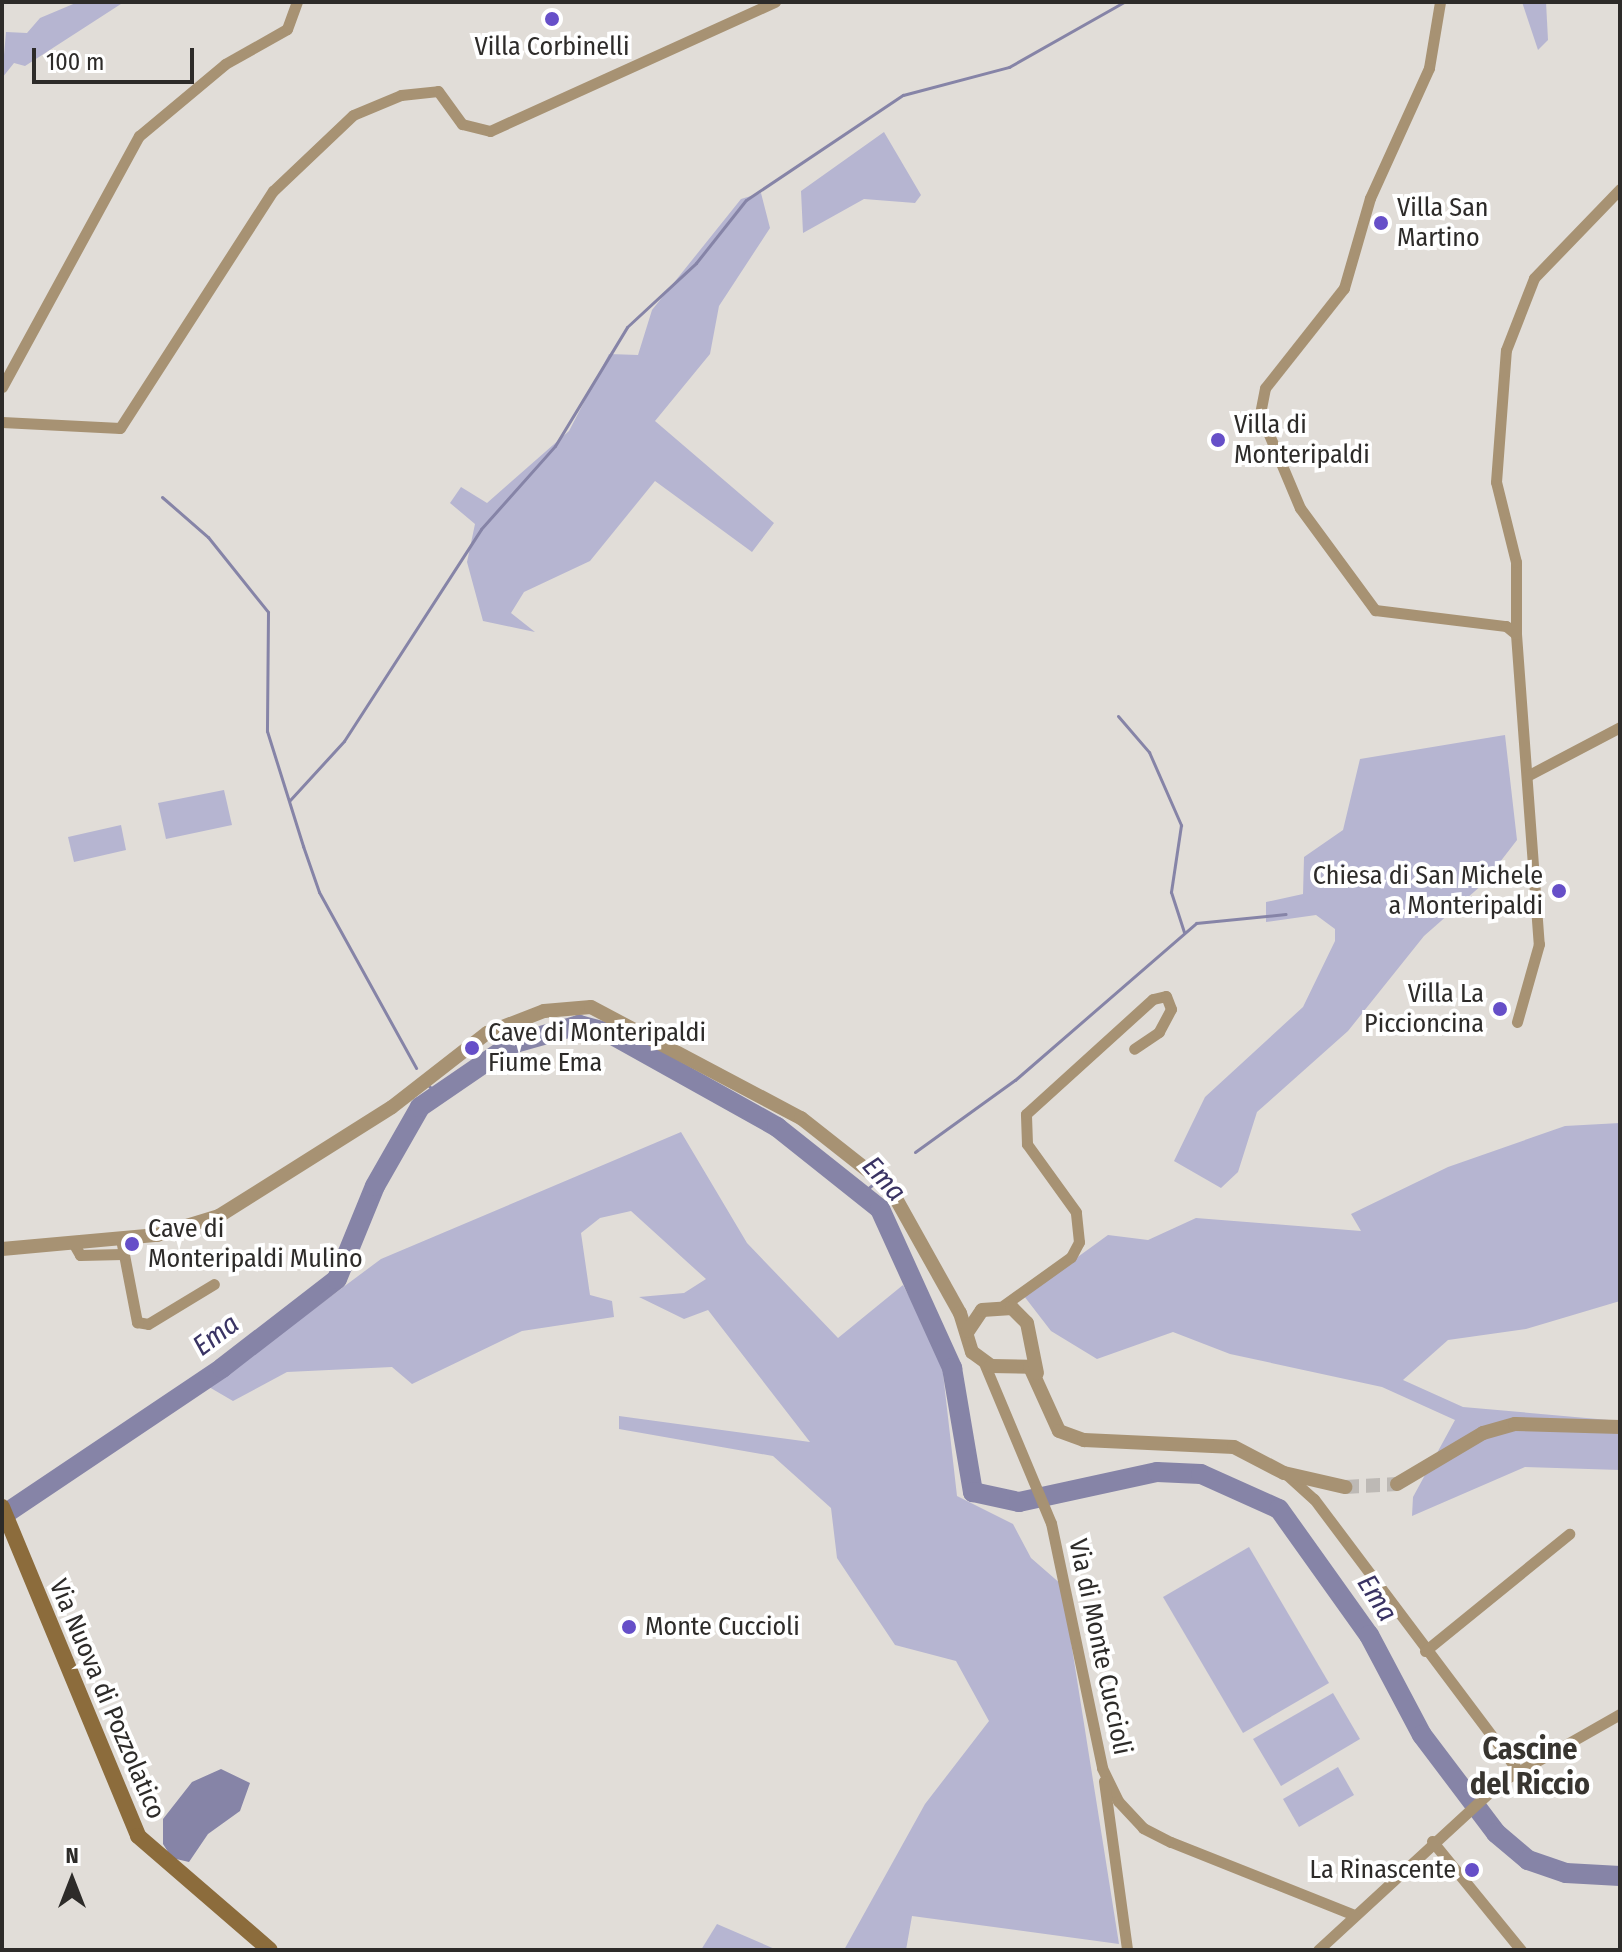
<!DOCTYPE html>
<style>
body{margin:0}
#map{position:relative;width:1622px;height:1952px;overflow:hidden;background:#e1ddd8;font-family:"Fira Sans Condensed",sans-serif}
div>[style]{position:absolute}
.green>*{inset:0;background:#b6b5d1}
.water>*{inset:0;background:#8684a7}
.stream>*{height:3px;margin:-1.5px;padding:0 1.5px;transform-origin:1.5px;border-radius:1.5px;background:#8684a7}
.river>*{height:20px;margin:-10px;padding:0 10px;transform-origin:10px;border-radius:10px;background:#8684a7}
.tertiary-tunnel>*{height:14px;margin-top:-7px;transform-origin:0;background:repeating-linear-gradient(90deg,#bdb9b5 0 14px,transparent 0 21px)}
.minor>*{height:11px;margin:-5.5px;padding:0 5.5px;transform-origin:5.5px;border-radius:5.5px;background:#a79273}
.tertiary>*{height:14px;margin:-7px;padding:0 7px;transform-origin:7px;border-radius:7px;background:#a79273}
.secondary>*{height:16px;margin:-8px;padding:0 8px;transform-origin:8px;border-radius:8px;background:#8c6c3c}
.dots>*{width:22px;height:22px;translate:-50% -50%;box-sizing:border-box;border:4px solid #fff;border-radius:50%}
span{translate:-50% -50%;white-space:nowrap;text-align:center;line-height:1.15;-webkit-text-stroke:8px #fff;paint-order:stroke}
.poi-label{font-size:26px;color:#2d2b29}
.left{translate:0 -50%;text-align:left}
.right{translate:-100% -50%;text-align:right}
.street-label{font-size:26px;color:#2d2b29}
.water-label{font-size:28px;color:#393363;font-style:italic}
.quarter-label{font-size:30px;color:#383530;font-weight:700}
.frame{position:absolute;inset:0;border:4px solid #2d2b29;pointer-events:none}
.north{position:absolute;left:32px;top:1840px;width:80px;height:80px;-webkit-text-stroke:6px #fff;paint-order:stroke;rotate:0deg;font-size:22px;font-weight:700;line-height:32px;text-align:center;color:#2d2b29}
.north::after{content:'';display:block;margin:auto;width:28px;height:36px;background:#2d2b29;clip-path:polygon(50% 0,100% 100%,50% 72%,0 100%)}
.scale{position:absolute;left:32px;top:48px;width:162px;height:36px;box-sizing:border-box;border:4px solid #2d2b29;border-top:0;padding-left:10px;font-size:24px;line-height:28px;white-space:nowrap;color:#2d2b29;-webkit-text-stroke:6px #fff;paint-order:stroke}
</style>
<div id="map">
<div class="green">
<div style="clip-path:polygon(78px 2px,124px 2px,25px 66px,14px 63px,2px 78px,6px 32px,27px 33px,40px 18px)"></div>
<div style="clip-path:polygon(1522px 2px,1546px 2px,1548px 40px,1538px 50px)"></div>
<div style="clip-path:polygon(884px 132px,921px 195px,915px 203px,864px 199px,803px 233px,801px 191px)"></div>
<div style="clip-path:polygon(761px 193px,770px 228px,719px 306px,710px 354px,655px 421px,774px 523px,752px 552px,655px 481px,590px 561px,524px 592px,511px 613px,535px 632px,483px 621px,467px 562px,475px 524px,450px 503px,461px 487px,487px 503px,569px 431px,609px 354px,638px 355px,652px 310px,741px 199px)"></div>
<div style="clip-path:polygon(1505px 735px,1517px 840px,1483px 884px,1424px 936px,1348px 1031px,1257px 1112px,1238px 1172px,1221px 1188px,1174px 1161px,1205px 1097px,1303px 1007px,1335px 941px,1335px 929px,1316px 915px,1266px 922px,1266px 902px,1303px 894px,1304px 857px,1343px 830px,1360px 759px)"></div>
<div style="clip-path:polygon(224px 790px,232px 825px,166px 839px,158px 803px)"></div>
<div style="clip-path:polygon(121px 825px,126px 850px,74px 862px,68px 837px)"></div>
<div style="clip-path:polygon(1620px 1123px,1620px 1301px,1526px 1329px,1448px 1340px,1403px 1380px,1463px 1407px,1620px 1421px,1620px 1470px,1525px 1467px,1412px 1516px,1413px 1497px,1455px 1420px,1382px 1387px,1230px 1354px,1173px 1332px,1097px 1359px,1051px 1331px,1024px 1296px,1108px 1235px,1148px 1240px,1196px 1218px,1361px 1231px,1351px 1214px,1448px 1167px,1565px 1126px)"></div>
<div style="clip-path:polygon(681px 1132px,747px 1243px,838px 1338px,903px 1285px,941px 1356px,957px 1496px,1013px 1524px,1031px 1558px,1062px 1585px,1119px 1944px,912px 1916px,906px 1950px,844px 1950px,925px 1804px,989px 1721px,956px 1661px,895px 1645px,837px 1558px,831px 1508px,773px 1456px,619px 1429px,619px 1416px,810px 1442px,708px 1310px,684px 1319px,639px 1297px,684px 1293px,706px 1279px,631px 1211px,600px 1218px,581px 1233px,590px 1295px,612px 1301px,614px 1317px,522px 1331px,412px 1384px,392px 1367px,287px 1372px,233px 1401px,209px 1387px,381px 1259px)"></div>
<div style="clip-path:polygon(1249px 1547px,1329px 1683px,1243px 1733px,1163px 1597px)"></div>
<div style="clip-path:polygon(1333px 1693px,1360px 1739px,1281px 1786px,1253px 1739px)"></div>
<div style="clip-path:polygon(1338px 1767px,1354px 1795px,1299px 1827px,1283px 1799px)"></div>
<div style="clip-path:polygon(717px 1924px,777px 1950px,701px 1950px)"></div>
</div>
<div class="water">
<div style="clip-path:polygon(221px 1769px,250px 1783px,240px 1811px,208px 1834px,189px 1862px,172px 1858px,163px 1844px,163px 1819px,192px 1782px)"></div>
</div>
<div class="stream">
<div style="left:162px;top:497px;width:61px;rotate:41deg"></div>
<div style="left:208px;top:537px;width:96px;rotate:51.3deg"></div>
<div style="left:268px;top:612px;width:119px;rotate:90.5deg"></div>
<div style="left:267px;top:731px;width:121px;rotate:72.6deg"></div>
<div style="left:303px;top:846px;width:49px;rotate:70.8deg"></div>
<div style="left:319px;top:892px;width:201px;rotate:61.1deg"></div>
<div style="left:1118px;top:716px;width:48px;rotate:49.3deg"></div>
<div style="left:1149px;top:752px;width:80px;rotate:66.3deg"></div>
<div style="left:1181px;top:825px;width:68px;rotate:98.5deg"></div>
<div style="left:1171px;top:892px;width:42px;rotate:72deg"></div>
<div style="left:290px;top:800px;width:80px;rotate:-47.5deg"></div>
<div style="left:344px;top:741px;width:252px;rotate:-57.1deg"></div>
<div style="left:481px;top:529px;width:111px;rotate:-48.3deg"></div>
<div style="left:555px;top:446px;width:139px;rotate:-58.8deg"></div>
<div style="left:627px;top:327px;width:94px;rotate:-42.8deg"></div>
<div style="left:696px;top:263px;width:80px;rotate:-51.6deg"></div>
<div style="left:746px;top:200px;width:189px;rotate:-33.8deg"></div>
<div style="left:903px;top:95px;width:110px;rotate:-14.8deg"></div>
<div style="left:1009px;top:67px;width:132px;rotate:-29.5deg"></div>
<div style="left:428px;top:1085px;width:13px;rotate:45deg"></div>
<div style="left:915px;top:1152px;width:123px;rotate:-35.8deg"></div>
<div style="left:1015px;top:1080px;width:240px;rotate:-40.9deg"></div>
<div style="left:1196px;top:923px;width:90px;rotate:-5.7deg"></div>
<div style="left:865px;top:1191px;width:11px;rotate:-41deg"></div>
</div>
<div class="river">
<div style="left:2px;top:1516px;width:265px;rotate:-33.9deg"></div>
<div style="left:222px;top:1368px;width:145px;rotate:-37.7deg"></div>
<div style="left:337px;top:1279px;width:100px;rotate:-67.8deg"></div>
<div style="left:375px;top:1186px;width:91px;rotate:-60.3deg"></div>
<div style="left:420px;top:1107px;width:112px;rotate:-34.4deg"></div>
<div style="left:512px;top:1044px;width:70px;rotate:-15.8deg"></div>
<div style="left:579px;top:1025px;width:31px;rotate:15deg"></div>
<div style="left:609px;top:1033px;width:193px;rotate:29.2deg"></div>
<div style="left:777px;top:1127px;width:132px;rotate:38.5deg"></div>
<div style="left:880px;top:1209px;width:175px;rotate:65.6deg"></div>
<div style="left:952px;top:1368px;width:126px;rotate:80.4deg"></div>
<div style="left:973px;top:1492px;width:47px;rotate:12.3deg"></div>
<div style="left:1019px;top:1502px;width:141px;rotate:-12.3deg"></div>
<div style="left:1157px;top:1472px;width:44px;rotate:2.6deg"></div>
<div style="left:1201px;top:1474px;width:85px;rotate:24.2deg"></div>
<div style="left:1279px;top:1509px;width:155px;rotate:54.5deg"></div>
<div style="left:1369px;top:1635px;width:113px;rotate:62.1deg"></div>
<div style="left:1422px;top:1735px;width:123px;rotate:52.9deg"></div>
<div style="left:1496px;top:1833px;width:42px;rotate:40.2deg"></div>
<div style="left:1528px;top:1860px;width:40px;rotate:18.9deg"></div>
<div style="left:1566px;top:1873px;width:54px;rotate:3.2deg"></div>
</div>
<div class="tertiary-tunnel">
<div style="left:1345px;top:1487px;width:52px;rotate:-3.3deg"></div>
</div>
<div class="minor">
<div style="left:1440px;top:2px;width:67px;rotate:99.5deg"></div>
<div style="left:1429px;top:68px;width:143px;rotate:114.4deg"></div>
<div style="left:1370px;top:198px;width:94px;rotate:106.1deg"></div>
<div style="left:1344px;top:288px;width:127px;rotate:128.3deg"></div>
<div style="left:1265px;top:388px;width:25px;rotate:101deg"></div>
<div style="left:1260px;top:413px;width:103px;rotate:67.2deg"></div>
<div style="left:1300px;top:508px;width:127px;rotate:53.7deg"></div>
<div style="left:1375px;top:610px;width:132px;rotate:7deg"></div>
<div style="left:1506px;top:626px;width:13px;rotate:39deg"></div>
<div style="left:1516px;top:634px;width:311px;rotate:85.8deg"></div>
<div style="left:1539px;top:944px;width:81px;rotate:105.8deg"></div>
<div style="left:2px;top:387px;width:286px;rotate:-61.4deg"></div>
<div style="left:139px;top:136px;width:112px;rotate:-39.9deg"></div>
<div style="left:225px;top:64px;width:71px;rotate:-29.4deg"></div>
<div style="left:287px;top:29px;width:29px;rotate:-70deg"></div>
<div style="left:2px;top:422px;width:118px;rotate:2.9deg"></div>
<div style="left:120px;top:428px;width:282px;rotate:-57.2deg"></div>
<div style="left:273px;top:191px;width:110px;rotate:-43.5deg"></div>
<div style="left:353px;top:115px;width:52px;rotate:-22.6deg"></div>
<div style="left:401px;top:95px;width:37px;rotate:-6deg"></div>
<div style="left:438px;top:91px;width:41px;rotate:54deg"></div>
<div style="left:462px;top:124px;width:29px;rotate:14deg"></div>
<div style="left:490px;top:131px;width:313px;rotate:-24.4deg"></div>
<div style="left:1516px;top:634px;width:72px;rotate:-90deg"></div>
<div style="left:1516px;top:562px;width:82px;rotate:-104deg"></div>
<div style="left:1496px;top:482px;width:132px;rotate:-85.7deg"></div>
<div style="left:1506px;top:350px;width:77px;rotate:-68.7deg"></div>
<div style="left:1534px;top:278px;width:124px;rotate:-46deg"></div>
<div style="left:1527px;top:776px;width:105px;rotate:-27.8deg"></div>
<div style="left:121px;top:1239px;width:85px;rotate:79.1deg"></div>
<div style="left:137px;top:1322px;width:11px;rotate:10deg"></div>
<div style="left:148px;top:1324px;width:77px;rotate:-31.2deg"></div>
<div style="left:72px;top:1241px;width:16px;rotate:60deg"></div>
<div style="left:80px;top:1255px;width:43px;rotate:-1.3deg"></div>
<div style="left:1004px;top:1305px;width:82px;rotate:-35.6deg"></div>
<div style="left:1071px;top:1257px;width:17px;rotate:-62deg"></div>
<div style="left:1079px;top:1242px;width:30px;rotate:-96deg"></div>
<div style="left:1076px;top:1212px;width:84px;rotate:-125.8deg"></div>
<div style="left:1027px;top:1144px;width:30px;rotate:-92deg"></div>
<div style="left:1026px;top:1114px;width:171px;rotate:-42.2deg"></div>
<div style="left:1153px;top:999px;width:13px;rotate:-13deg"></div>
<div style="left:1166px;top:996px;width:14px;rotate:69deg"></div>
<div style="left:1171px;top:1009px;width:26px;rotate:118deg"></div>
<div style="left:1159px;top:1032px;width:30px;rotate:146deg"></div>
<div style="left:984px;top:1363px;width:173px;rotate:67.3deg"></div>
<div style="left:1051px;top:1523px;width:250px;rotate:78.2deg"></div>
<div style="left:1102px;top:1768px;width:37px;rotate:64deg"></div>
<div style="left:1118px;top:1801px;width:37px;rotate:47deg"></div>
<div style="left:1143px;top:1828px;width:31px;rotate:27deg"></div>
<div style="left:1171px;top:1842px;width:195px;rotate:21.7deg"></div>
<div style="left:1287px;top:1475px;width:36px;rotate:42deg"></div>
<div style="left:1314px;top:1499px;width:340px;rotate:53.1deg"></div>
<div style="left:1425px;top:1651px;width:186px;rotate:-39.1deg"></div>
<div style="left:1104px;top:1781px;width:171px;rotate:82.2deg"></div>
<div style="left:1432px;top:1841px;width:141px;rotate:50.8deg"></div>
<div style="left:1318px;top:1950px;width:250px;rotate:-42.6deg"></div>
<div style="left:1502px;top:1781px;width:136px;rotate:-29.6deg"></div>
</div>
<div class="tertiary">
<div style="left:2px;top:1249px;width:156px;rotate:-5.2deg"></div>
<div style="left:157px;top:1235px;width:65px;rotate:-17deg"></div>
<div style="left:219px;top:1216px;width:204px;rotate:-32.2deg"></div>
<div style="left:392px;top:1107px;width:120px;rotate:-37.9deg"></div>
<div style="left:487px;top:1033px;width:61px;rotate:-21.1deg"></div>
<div style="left:544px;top:1011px;width:47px;rotate:-4.9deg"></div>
<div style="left:591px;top:1007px;width:238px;rotate:27.9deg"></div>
<div style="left:801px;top:1118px;width:113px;rotate:38.2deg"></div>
<div style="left:890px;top:1188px;width:143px;rotate:60.8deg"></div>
<div style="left:960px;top:1313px;width:41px;rotate:72.9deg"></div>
<div style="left:972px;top:1352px;width:24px;rotate:36deg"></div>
<div style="left:991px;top:1366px;width:39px;rotate:1deg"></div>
<div style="left:1030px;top:1367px;width:70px;rotate:65.6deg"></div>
<div style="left:1059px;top:1431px;width:27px;rotate:20deg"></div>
<div style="left:1084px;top:1440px;width:150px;rotate:2.7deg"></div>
<div style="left:1234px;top:1447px;width:56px;rotate:27.5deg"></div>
<div style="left:1284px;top:1473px;width:63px;rotate:12.9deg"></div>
<div style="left:968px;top:1331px;width:25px;rotate:-56deg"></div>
<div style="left:982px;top:1310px;width:30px;rotate:-4deg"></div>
<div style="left:1012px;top:1308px;width:21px;rotate:45deg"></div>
<div style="left:1027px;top:1323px;width:51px;rotate:78.7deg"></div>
<div style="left:1397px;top:1484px;width:100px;rotate:-30.7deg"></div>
<div style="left:1483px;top:1433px;width:33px;rotate:-16deg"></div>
<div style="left:1515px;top:1424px;width:105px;rotate:1.6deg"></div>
</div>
<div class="secondary">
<div style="left:2px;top:1507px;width:356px;rotate:67.5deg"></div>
<div style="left:138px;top:1836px;width:174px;rotate:40.8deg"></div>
</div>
<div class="dots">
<div style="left:552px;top:19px;background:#664fc8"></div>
<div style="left:1381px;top:223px;background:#664fc8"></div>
<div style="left:1218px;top:440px;background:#664fc8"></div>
<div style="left:1559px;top:891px;background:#664fc8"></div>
<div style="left:1500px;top:1009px;background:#664fc8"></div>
<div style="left:472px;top:1048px;background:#664fc8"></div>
<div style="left:132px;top:1244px;background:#664fc8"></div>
<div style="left:629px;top:1627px;background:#664fc8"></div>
<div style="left:1472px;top:1870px;background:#664fc8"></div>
</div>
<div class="poi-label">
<span style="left:552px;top:47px">Villa Corbinelli</span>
<span class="left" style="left:1397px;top:223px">Villa San<br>Martino</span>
<span class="left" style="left:1234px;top:440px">Villa di<br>Monteripaldi</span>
<span class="right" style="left:1543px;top:891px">Chiesa di San Michele<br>a Monteripaldi</span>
<span class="right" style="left:1484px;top:1009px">Villa La<br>Piccioncina</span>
<span class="left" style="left:488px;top:1048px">Cave di Monteripaldi<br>Fiume Ema</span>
<span class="left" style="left:148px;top:1244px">Cave di<br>Monteripaldi Mulino</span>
<span class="left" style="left:645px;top:1627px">Monte Cuccioli</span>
<span class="right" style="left:1456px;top:1870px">La Rinascente</span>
</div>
<div class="street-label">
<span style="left:1100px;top:1647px;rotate:78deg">Via di Monte Cuccioli</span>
<span style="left:107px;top:1699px;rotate:67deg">Via Nuova di Pozzolatico</span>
</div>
<div class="water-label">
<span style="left:884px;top:1179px;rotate:48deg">Ema</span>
<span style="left:216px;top:1335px;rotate:-37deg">Ema</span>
<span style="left:1377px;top:1598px;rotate:58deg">Ema</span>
</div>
<div class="quarter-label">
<span style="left:1530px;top:1766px">Cascine<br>del Riccio</span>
</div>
<div class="frame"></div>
<div class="north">N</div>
<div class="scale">100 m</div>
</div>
